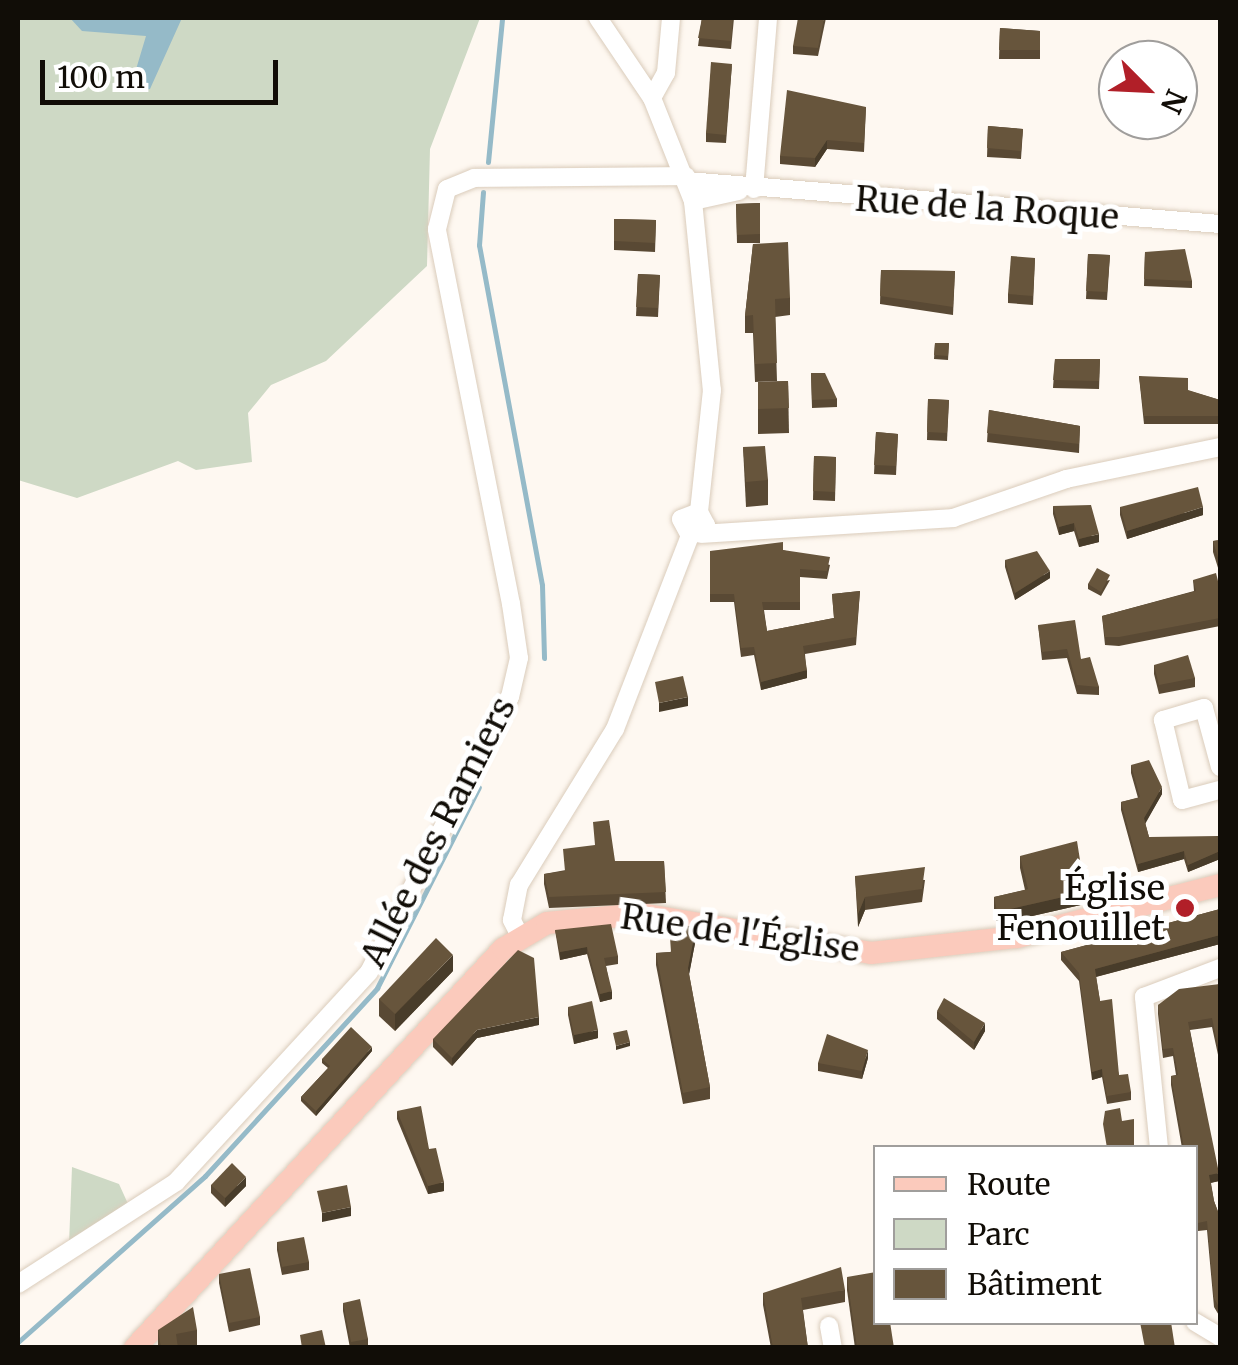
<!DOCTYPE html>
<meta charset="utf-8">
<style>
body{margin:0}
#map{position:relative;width:1238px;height:1365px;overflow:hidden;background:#fef8f1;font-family:Merriweather,serif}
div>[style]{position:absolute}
.green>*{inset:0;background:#ced9c5}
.water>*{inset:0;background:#95bac8}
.stream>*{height:5px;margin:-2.5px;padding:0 2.5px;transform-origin:2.5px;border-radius:2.5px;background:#95bac8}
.roads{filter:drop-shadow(0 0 2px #daccbb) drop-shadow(0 0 2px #daccbb)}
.minor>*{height:18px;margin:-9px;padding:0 9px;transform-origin:9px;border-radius:9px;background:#fff}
.major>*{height:22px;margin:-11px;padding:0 11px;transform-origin:11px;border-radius:11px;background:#fbcabc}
.wall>*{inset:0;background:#594934}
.shaded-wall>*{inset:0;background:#483c2a}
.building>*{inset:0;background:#67553c}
.dots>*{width:28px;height:28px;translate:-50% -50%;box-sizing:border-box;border:5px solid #fff;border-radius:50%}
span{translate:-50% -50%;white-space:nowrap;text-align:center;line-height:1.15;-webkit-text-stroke:10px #fff;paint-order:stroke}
.street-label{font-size:35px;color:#110d07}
.poi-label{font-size:35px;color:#110d07}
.right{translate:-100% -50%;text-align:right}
.frame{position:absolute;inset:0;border:20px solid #110d07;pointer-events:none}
.legend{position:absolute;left:873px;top:1145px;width:325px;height:180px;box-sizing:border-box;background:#fff;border:2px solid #a09e9c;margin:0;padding:12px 18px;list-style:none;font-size:30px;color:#110d07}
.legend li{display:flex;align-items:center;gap:20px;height:50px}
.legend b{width:50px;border:2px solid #a09e9c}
.north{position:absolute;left:1098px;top:40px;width:100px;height:100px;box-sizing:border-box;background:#fff;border:2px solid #a09e9c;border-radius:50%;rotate:114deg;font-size:28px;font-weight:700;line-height:40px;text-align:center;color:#110d07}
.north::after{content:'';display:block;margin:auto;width:35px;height:45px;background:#b11f28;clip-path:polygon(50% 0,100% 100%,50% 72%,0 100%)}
.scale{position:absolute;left:40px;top:60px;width:238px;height:45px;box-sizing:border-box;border:5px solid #110d07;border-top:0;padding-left:12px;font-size:30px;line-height:35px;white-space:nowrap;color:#110d07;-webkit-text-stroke:8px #fff;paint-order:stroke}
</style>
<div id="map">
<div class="green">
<div style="clip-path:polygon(18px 18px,480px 18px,430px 149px,427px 266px,326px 361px,271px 385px,248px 413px,252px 462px,196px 470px,178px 461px,77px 498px,18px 480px)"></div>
<div style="clip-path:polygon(72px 1167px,119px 1184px,129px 1206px,69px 1244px)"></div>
</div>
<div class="water">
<div style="clip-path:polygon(70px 18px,182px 18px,150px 89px,138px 91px,131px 86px,146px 36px,82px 31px)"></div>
</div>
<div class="stream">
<div style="left:488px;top:162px;width:145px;rotate:-84.4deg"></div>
<div style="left:483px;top:192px;width:53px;rotate:94.3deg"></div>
<div style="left:479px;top:245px;width:346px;rotate:79.5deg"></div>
<div style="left:542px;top:585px;width:73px;rotate:88.4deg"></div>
<div style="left:18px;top:1342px;width:250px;rotate:-41.6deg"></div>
<div style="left:205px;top:1176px;width:255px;rotate:-47.5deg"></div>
<div style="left:377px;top:988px;width:225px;rotate:-63.1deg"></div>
</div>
<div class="roads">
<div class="minor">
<div style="left:598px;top:18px;width:97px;rotate:56deg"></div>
<div style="left:652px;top:98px;width:111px;rotate:68.3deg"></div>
<div style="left:693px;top:201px;width:190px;rotate:84.3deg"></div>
<div style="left:712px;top:390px;width:123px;rotate:96.1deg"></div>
<div style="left:699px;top:512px;width:15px;rotate:62deg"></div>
<div style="left:706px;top:525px;width:19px;rotate:145deg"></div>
<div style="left:690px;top:536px;width:19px;rotate:-118deg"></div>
<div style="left:681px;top:519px;width:19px;rotate:-21deg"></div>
<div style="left:652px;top:98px;width:29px;rotate:-61deg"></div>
<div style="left:666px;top:73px;width:55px;rotate:-84.8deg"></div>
<div style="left:687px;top:181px;width:535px;rotate:4.61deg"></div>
<div style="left:754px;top:189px;width:172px;rotate:-85.3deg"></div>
<div style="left:693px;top:201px;width:47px;rotate:-12.3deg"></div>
<div style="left:701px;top:534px;width:253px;rotate:-3.6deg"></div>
<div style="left:953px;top:518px;width:120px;rotate:-19deg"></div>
<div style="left:1066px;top:479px;width:157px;rotate:-11.7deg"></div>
<div style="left:1220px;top:767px;width:61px;rotate:-105.2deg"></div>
<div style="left:1204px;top:708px;width:43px;rotate:163.7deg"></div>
<div style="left:1163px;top:720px;width:82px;rotate:76.6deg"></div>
<div style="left:1182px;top:800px;width:39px;rotate:-15deg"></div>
<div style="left:520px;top:936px;width:18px;rotate:-117deg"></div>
<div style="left:512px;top:920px;width:36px;rotate:-79deg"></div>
<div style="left:519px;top:885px;width:183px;rotate:-58.4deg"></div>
<div style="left:615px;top:729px;width:207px;rotate:-68.8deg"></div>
<div style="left:1159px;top:1148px;width:152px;rotate:-95.7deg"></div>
<div style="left:1144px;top:997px;width:81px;rotate:-20.9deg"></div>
<div style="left:18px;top:1284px;width:188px;rotate:-32.8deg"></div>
<div style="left:176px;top:1182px;width:285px;rotate:-47.4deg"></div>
<div style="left:369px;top:972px;width:309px;rotate:-62.9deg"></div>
<div style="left:510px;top:697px;width:40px;rotate:-77deg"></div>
<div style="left:519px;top:658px;width:55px;rotate:-98.4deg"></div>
<div style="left:511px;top:604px;width:382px;rotate:-101.2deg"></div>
<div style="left:437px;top:229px;width:41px;rotate:-76deg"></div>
<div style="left:447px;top:189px;width:29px;rotate:-22deg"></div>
<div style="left:474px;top:178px;width:212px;rotate:-0.5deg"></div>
<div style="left:1195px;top:1322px;width:29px;rotate:31deg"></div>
<div style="left:829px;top:1326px;width:22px;rotate:80deg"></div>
</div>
<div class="major">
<div style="left:135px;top:1348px;width:543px;rotate:-47.31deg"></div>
<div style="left:503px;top:949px;width:51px;rotate:-30.6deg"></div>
<div style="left:547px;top:923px;width:94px;rotate:-5.5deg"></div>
<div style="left:641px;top:914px;width:233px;rotate:9.6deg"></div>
<div style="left:871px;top:953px;width:147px;rotate:-6.3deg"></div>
<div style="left:1017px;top:937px;width:210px;rotate:-14.4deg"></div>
</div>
</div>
<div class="wall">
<div style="clip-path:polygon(702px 18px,734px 18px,731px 49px,698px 46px)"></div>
<div style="clip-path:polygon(826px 18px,818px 56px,793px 54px,793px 46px)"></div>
<div style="clip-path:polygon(1000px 28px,1040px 31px,1040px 59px,999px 59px)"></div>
<div style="clip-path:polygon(732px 64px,726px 143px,706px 142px,706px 133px)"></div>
<div style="clip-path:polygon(866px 107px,864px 152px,827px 149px,815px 167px,780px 164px,780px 156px)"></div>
<div style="clip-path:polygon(988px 126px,1023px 129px,1021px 159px,987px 157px)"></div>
<div style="clip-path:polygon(760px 203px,760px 243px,737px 243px,736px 204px)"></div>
<div style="clip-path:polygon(614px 219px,656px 220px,655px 252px,614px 250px)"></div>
<div style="clip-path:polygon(753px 244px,790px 298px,790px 315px,775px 317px,777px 381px,755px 382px,753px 333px,745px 333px,745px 316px)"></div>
<div style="clip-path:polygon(1145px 252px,1192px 281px,1192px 288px,1144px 286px)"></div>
<div style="clip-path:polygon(1088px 254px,1110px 255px,1107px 300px,1086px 299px)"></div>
<div style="clip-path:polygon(1035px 258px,1033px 305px,1008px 303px,1008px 294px)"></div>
<div style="clip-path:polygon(881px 270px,955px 271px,953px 315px,880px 304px)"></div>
<div style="clip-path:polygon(638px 274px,660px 275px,658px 317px,636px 316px)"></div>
<div style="clip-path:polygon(935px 343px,949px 343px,948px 360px,934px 359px)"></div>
<div style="clip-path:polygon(1055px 359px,1100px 359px,1099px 389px,1053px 388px)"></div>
<div style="clip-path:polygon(811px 373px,837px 399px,837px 407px,812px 408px)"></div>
<div style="clip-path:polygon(1139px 376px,1220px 400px,1220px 424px,1144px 424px)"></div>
<div style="clip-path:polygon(788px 381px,789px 433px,758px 434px,758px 382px)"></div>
<div style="clip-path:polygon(928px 399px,949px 400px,947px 441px,927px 440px)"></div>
<div style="clip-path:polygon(989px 410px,1080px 426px,1079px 453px,987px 442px)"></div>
<div style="clip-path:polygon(876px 432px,898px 434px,896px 475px,874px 474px)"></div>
<div style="clip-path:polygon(743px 447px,768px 480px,768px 505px,746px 507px)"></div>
<div style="clip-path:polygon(814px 456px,836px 457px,835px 501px,813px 500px)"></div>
<div style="clip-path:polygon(1053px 506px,1099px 542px,1079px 547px,1074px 531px,1059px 535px,1053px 514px)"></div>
<div style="clip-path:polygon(1120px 507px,1203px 515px,1127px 539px,1120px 515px)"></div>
<div style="clip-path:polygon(1220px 540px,1220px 574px,1213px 552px,1213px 541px)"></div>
<div style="clip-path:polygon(783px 550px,830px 565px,827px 579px,800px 577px,800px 610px,764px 610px,767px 631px,834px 618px,832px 594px,860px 591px,856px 645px,805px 654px,807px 678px,761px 690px,754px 655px,741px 657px,734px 602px,710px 602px,710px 551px)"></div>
<div style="clip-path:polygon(1005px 560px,1050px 578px,1015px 600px,1005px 567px)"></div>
<div style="clip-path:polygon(1110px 580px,1101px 596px,1088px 589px,1088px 584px)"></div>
<div style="clip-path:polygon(1193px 580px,1220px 589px,1220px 626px,1119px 646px,1105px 645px,1102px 616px,1194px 591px)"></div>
<div style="clip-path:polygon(1038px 625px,1081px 659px,1099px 687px,1099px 695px,1077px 694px,1067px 658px,1042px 660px)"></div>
<div style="clip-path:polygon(1154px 665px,1195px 678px,1195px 687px,1159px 694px,1154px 674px)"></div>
<div style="clip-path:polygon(1131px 765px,1162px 794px,1145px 823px,1149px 837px,1220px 845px,1220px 859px,1188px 872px,1184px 859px,1138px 872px,1121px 810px,1121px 802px,1138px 798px,1131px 773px)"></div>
<div style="clip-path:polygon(1020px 856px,1085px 904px,997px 924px,994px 909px,994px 897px,1025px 890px,1020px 868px)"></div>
<div style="clip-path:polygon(615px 861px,664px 861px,666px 903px,549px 908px,544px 884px,544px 874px)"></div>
<div style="clip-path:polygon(855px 876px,925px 880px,922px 902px,865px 910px,858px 927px)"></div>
<div style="clip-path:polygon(1220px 909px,1220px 944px,1096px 977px,1100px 1001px,1119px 1075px,1131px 1092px,1131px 1100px,1107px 1104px,1102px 1077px,1092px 1080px,1079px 981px,1061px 960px,1061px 952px)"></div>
<div style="clip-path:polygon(555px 930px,618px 956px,618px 964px,606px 966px,612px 999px,600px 1002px,587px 954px,560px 960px)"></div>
<div style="clip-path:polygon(696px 938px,689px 974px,710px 1087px,710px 1099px,683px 1104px,656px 965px,656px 953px,670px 952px)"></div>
<div style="clip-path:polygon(453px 971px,395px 1031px,379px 1016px,379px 999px)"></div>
<div style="clip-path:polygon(1220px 984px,1220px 1064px,1212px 1027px,1190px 1030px,1219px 1181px,1211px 1183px,1214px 1201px,1220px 1217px,1220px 1317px,1214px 1307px,1207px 1230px,1198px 1231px,1196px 1216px,1196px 1148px,1182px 1148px,1171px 1085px,1171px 1076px,1176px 1075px,1173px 1056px,1163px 1058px,1158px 1014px,1158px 1005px)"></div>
<div style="clip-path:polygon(568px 1007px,598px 1038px,574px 1044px,568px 1015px)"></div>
<div style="clip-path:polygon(937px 1011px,985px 1031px,974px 1050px,937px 1019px)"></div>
<div style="clip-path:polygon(539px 1025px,477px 1038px,452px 1066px,433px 1047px,433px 1039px)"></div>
<div style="clip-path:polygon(372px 1051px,316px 1116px,301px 1101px,301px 1097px,328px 1068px,322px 1063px,322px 1059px)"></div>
<div style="clip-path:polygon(868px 1058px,862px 1079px,818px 1071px,818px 1063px)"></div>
<div style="clip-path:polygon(397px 1111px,429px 1149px,444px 1191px,428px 1194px,397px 1119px)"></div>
<div style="clip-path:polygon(211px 1185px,246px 1186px,225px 1207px,211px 1193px)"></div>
<div style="clip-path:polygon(277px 1242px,309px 1262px,309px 1270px,282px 1275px,277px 1250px)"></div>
<div style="clip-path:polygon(219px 1274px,260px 1317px,260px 1325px,229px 1332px,219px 1283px)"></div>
<div style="clip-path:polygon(847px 1277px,894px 1348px,855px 1348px,847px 1290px)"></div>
<div style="clip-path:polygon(845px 1290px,845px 1302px,803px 1310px,808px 1348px,771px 1348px,763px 1305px,763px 1293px)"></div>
<div style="clip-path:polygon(343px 1303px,368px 1339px,368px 1347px,350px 1348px,343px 1311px)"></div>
<div style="clip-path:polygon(158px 1330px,197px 1330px,197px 1345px,184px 1348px,158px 1348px)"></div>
</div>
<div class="shaded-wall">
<div style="clip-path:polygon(827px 140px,827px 149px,815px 167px,815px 158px)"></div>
<div style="clip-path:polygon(1203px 507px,1203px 515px,1127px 539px,1127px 531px)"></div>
<div style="clip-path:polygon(1074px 523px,1074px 531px,1059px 535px,1059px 527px)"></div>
<div style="clip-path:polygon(1099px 534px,1099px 542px,1079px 547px,1079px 539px)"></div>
<div style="clip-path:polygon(1050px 571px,1050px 578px,1015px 600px,1015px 593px)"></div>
<div style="clip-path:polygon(807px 670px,807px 678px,761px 690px,761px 682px)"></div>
<div style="clip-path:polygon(688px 697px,688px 706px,659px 712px,659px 703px)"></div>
<div style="clip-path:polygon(1162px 787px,1162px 794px,1144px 826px,1144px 818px)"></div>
<div style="clip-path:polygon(1184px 851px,1184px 859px,1138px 872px,1138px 864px)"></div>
<div style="clip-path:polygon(1220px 851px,1220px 859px,1188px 872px,1188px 865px)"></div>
<div style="clip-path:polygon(1085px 892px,1085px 904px,997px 924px,997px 912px)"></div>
<div style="clip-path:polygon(865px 897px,865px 910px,858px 927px,858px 914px)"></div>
<div style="clip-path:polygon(696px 927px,696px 938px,688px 980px,688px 968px)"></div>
<div style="clip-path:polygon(1220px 935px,1220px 944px,1095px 977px,1095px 969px)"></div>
<div style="clip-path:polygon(587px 947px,587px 954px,560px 960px,560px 952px)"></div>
<div style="clip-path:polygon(453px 955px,453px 971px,395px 1031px,395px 1014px)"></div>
<div style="clip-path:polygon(612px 991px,612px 999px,600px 1002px,600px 994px)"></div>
<div style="clip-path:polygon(539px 1017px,539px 1025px,477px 1038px,452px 1066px,452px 1058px,477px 1030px)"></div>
<div style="clip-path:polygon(985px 1023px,985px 1031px,974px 1050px,974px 1042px)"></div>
<div style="clip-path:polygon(598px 1030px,598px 1038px,574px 1044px,574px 1035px)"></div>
<div style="clip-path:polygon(630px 1042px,630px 1046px,616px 1050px,616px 1046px)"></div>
<div style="clip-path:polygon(372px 1047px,372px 1051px,316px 1116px,316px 1111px)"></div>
<div style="clip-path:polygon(868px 1050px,868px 1058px,862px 1079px,862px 1071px)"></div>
<div style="clip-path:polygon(1102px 1069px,1102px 1077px,1092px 1080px,1092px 1072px)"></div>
<div style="clip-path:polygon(1219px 1173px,1219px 1181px,1209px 1183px,1209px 1175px)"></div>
<div style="clip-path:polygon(246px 1177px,246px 1186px,225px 1207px,225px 1198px)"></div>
<div style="clip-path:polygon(444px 1182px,444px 1191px,428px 1194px,428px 1186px)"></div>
<div style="clip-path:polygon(351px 1207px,351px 1216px,322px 1222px,322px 1213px)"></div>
</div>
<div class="building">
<div style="clip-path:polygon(702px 18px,733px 18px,731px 41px,698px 38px)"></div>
<div style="clip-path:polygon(798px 18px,824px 18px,818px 48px,793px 46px)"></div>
<div style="clip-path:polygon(1000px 28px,1040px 31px,1040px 50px,999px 50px)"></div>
<div style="clip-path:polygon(711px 62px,732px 64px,726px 135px,706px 133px)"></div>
<div style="clip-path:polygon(787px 90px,866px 107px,864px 143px,827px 140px,815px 158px,780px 156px)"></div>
<div style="clip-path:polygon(988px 126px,1023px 129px,1021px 151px,987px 148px)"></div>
<div style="clip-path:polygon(760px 203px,760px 234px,737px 235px,736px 204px)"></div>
<div style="clip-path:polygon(614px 219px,656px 220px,655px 243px,614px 241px)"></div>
<div style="clip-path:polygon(788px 242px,790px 298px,775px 299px,777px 363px,755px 364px,753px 315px,745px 316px,753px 244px)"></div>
<div style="clip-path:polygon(1185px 249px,1192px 281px,1144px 279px,1145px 252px)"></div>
<div style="clip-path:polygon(1088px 254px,1110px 255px,1107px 292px,1086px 291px)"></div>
<div style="clip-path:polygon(1011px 256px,1035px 258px,1033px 296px,1008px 294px)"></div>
<div style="clip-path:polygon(881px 270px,955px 271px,953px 307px,880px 296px)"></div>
<div style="clip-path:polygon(638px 274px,660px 275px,658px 308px,636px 307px)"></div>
<div style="clip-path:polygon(935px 343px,949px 343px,948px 356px,934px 355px)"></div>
<div style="clip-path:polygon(1055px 359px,1100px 359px,1099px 381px,1053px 380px)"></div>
<div style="clip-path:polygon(811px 373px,825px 373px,837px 399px,812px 400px)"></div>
<div style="clip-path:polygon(1139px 376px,1188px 378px,1188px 390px,1220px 400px,1220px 416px,1144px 416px)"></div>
<div style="clip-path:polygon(788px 381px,789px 408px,758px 409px,758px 382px)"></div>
<div style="clip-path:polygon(928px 399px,949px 400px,947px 433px,927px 432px)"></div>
<div style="clip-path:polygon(989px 410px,1080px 426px,1079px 444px,987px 433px)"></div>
<div style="clip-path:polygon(876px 432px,898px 434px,896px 466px,874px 465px)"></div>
<div style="clip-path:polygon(765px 446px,768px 480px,746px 482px,743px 447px)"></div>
<div style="clip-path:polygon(814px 456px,836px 457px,835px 492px,813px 491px)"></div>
<div style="clip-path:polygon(1198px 487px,1203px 507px,1127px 531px,1120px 507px)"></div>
<div style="clip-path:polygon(1091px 505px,1099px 534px,1079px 539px,1074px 523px,1059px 527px,1053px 506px)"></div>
<div style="clip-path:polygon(1220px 540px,1220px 564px,1213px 541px)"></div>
<div style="clip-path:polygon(783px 542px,783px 550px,830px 557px,827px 571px,800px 569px,800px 602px,762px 602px,767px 631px,834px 618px,832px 594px,860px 591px,856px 637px,803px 646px,807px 670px,761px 682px,754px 647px,741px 648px,734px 594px,710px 594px,710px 551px)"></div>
<div style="clip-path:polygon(1037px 551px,1050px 571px,1015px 593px,1005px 560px)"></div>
<div style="clip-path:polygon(1097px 568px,1110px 575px,1101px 592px,1088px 584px)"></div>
<div style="clip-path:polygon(1216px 573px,1220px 589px,1220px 618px,1119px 637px,1105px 637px,1102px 616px,1196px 591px,1193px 580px)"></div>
<div style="clip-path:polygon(1075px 620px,1081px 659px,1090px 657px,1099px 687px,1077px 685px,1067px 649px,1042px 652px,1038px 625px)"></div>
<div style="clip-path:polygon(1188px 655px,1195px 678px,1159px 685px,1154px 665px)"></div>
<div style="clip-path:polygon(683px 676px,688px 697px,659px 703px,655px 682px)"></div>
<div style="clip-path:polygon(1149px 760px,1162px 787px,1144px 818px,1149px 837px,1218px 836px,1220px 851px,1188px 865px,1184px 851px,1138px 864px,1121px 802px,1140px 797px,1131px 765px)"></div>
<div style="clip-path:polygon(609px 820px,615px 861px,664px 861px,666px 892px,549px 897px,544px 874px,565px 871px,563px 849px,595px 845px,593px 822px)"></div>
<div style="clip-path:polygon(1077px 841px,1085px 892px,997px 912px,994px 897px,1028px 889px,1020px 856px)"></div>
<div style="clip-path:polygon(925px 867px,922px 889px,865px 897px,858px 914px,855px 876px)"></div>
<div style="clip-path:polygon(1220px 909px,1220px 935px,1095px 969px,1100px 1001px,1112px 999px,1119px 1075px,1128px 1074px,1131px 1092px,1107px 1096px,1102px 1069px,1092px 1072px,1079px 973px,1061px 952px)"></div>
<div style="clip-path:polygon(669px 923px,696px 927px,688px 968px,710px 1087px,683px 1093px,656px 953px,671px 952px)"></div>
<div style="clip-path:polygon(611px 924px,618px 956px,604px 958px,612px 991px,600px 994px,587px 947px,560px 952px,555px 930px)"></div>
<div style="clip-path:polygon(436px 938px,453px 955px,395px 1014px,379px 999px)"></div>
<div style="clip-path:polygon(518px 950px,534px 958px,539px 1017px,477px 1030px,452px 1058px,433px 1039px)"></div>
<div style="clip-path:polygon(1220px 984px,1220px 1056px,1212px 1018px,1188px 1022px,1219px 1173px,1209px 1175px,1214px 1201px,1220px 1217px,1220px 1309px,1214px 1298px,1207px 1221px,1198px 1223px,1196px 1208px,1196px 1148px,1184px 1148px,1171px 1076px,1178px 1075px,1173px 1048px,1163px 1049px,1158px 1005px,1179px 989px)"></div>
<div style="clip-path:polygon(944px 998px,985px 1023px,974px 1042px,937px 1011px)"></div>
<div style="clip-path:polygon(592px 1001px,598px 1030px,574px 1035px,568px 1007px)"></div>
<div style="clip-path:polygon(351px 1027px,372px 1047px,316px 1111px,301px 1097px,330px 1066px,322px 1059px)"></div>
<div style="clip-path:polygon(627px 1030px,630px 1042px,616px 1046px,613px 1033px)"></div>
<div style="clip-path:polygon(827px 1034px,868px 1050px,862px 1071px,818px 1063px)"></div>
<div style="clip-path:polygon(421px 1106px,429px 1149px,436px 1148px,444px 1182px,428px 1186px,397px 1111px)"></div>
<div style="clip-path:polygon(1120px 1108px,1122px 1121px,1134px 1119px,1134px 1148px,1107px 1148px,1103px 1124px,1105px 1111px)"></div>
<div style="clip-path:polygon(232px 1163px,246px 1177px,225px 1198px,211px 1185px)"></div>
<div style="clip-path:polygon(347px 1185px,351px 1207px,322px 1213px,317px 1191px)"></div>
<div style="clip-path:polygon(304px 1237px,309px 1262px,282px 1267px,277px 1242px)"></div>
<div style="clip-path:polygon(841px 1267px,845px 1290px,801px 1298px,808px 1348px,773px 1348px,763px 1293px)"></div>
<div style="clip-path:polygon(250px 1268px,260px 1317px,229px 1323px,219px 1274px)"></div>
<div style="clip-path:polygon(876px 1272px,876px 1322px,890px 1322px,894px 1348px,857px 1348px,847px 1277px)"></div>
<div style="clip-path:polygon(360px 1299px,368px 1339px,351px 1342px,343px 1303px)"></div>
<div style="clip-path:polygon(193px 1307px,197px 1330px,176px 1334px,178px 1348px,161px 1348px,158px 1330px)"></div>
<div style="clip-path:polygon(1140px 1322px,1171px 1322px,1175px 1348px,1145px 1348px)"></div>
<div style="clip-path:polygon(322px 1330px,326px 1348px,302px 1348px,300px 1335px)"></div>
</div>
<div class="dots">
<div style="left:1185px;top:908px;background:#b11f28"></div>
</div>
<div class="street-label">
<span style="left:987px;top:208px;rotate:4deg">Rue de la Roque</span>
<span style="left:438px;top:832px;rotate:-63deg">Allée des Ramiers</span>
<span style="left:740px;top:933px;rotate:8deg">Rue de l'Église</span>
</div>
<div class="poi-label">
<span class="right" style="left:1165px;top:908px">Église<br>Fenouillet</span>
</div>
<div class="frame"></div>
<ul class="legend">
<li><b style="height:12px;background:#fbcabc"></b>Route</li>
<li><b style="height:28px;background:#ced9c5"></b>Parc</li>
<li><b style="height:28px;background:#67553c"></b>Bâtiment</li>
</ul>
<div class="north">N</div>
<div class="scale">100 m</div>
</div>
